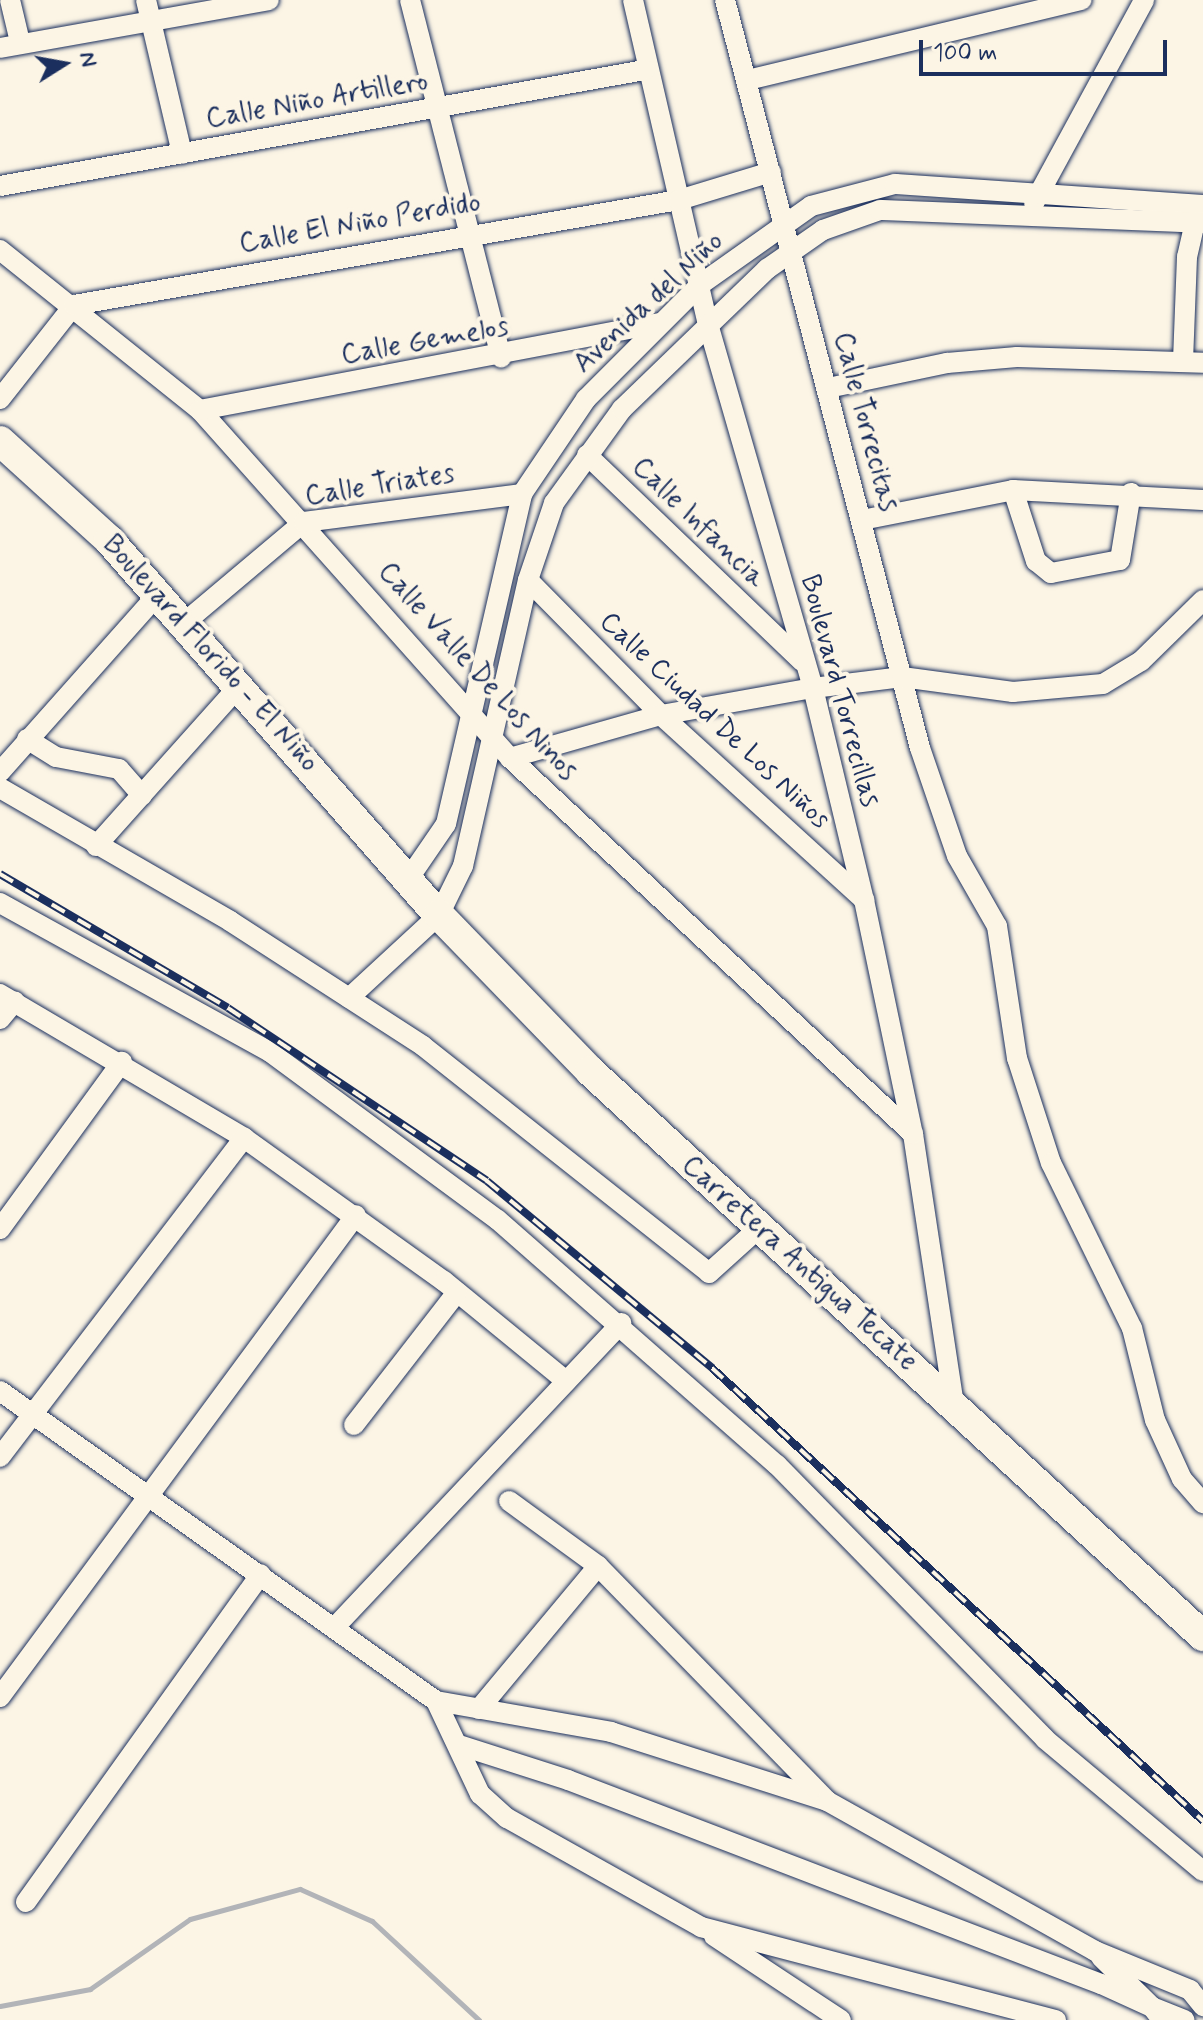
<!DOCTYPE html>
<meta charset="utf-8">
<style>
body{margin:0}
#map{position:relative;width:1203px;height:2020px;overflow:hidden;background:#fcf5e5;font-family:Mynerve,sans-serif}
div>[style]{position:absolute}
.stream>*{height:5px;margin:-2.5px;padding:0 2.5px;transform-origin:2.5px;border-radius:2.5px;background:#b2b4b8}
.roads{filter:drop-shadow(0 0 2px #1b2f5e) drop-shadow(0 0 2px #1b2f5e)}
.minor>*{height:20px;margin:-10px;padding:0 10px;transform-origin:10px;border-radius:10px;background:#fcf5e5}
.primary>*{height:30px;margin:-15px;padding:0 15px;transform-origin:15px;border-radius:15px;background:#fcf5e5}
.rail>*{height:8px;margin-top:-4px;transform-origin:0;background:repeating-linear-gradient(90deg,#fcf5e5 0 15px,#1b2f5e 0 30px);box-sizing:border-box;border-block:2px solid #1b2f5e}
span{translate:-50% -50%;white-space:nowrap;text-align:center;line-height:1.15;-webkit-text-stroke:8px #fcf5e5;paint-order:stroke}
.street-label{font-size:28px;color:#1b2f5e}
.north{position:absolute;left:24px;top:24px;width:80px;height:80px;-webkit-text-stroke:6px #fcf5e5;paint-order:stroke;rotate:79deg;font-size:22px;font-weight:700;line-height:32px;text-align:center;color:#1b2f5e}
.north::after{content:'';display:block;margin:auto;width:28px;height:36px;background:#1b2f5e;clip-path:polygon(50% 0,100% 100%,50% 72%,0 100%)}
.scale{position:absolute;left:919px;top:40px;width:248px;height:36px;box-sizing:border-box;border:4px solid #1b2f5e;border-top:0;padding-left:10px;font-size:24px;line-height:28px;white-space:nowrap;color:#1b2f5e;-webkit-text-stroke:6px #fcf5e5;paint-order:stroke}
</style>
<div id="map">
<div class="stream">
<div style="left:0;top:2006px;width:92px;rotate:-10.7deg"></div>
<div style="left:90px;top:1989px;width:122px;rotate:-35deg"></div>
<div style="left:190px;top:1919px;width:114px;rotate:-15.3deg"></div>
<div style="left:300px;top:1889px;width:79px;rotate:24deg"></div>
<div style="left:372px;top:1921px;width:146px;rotate:42.8deg"></div>
</div>
<div class="roads">
<div class="minor">
<div style="left:10px;top:0;width:43px;rotate:76.6deg"></div>
<div style="left:146px;top:0;width:158px;rotate:76.8deg"></div>
<div style="left:410px;top:0;width:369px;rotate:75.7deg"></div>
<div style="left:633px;top:0;width:333px;rotate:77deg"></div>
<div style="left:708px;top:324px;width:379px;rotate:73.9deg"></div>
<div style="left:813px;top:688px;width:218px;rotate:76.5deg"></div>
<div style="left:864px;top:900px;width:239px;rotate:78.2deg"></div>
<div style="left:913px;top:1134px;width:273px;rotate:81.4deg"></div>
<div style="left:725px;top:0;width:773px;rotate:75.39deg"></div>
<div style="left:920px;top:748px;width:114px;rotate:71.1deg"></div>
<div style="left:957px;top:856px;width:81px;rotate:60.3deg"></div>
<div style="left:997px;top:926px;width:134px;rotate:81.4deg"></div>
<div style="left:1017px;top:1058px;width:110px;rotate:72.1deg"></div>
<div style="left:1051px;top:1163px;width:184px;rotate:63.9deg"></div>
<div style="left:1132px;top:1328px;width:95px;rotate:76deg"></div>
<div style="left:1155px;top:1420px;width:65px;rotate:65.4deg"></div>
<div style="left:1182px;top:1479px;width:32px;rotate:49deg"></div>
<div style="left:0;top:48px;width:273px;rotate:-10.1deg"></div>
<div style="left:748px;top:80px;width:343px;rotate:-13.5deg"></div>
<div style="left:0;top:186px;width:655px;rotate:-10.2deg"></div>
<div style="left:1034px;top:203px;width:231px;rotate:-61.5deg"></div>
<div style="left:0;top:250px;width:256px;rotate:38.7deg"></div>
<div style="left:200px;top:410px;width:466px;rotate:48.3deg"></div>
<div style="left:510px;top:758px;width:551px;rotate:43.01deg"></div>
<div style="left:1183px;top:361px;width:104px;rotate:-87.8deg"></div>
<div style="left:1187px;top:257px;width:49px;rotate:-77.1deg"></div>
<div style="left:828px;top:388px;width:122px;rotate:-11.9deg"></div>
<div style="left:947px;top:363px;width:70px;rotate:-4.9deg"></div>
<div style="left:1017px;top:357px;width:186px;rotate:1.8deg"></div>
<div style="left:0;top:399px;width:120px;rotate:-51.8deg"></div>
<div style="left:74px;top:305px;width:614px;rotate:-9.85deg"></div>
<div style="left:679px;top:200px;width:96px;rotate:-16.9deg"></div>
<div style="left:200px;top:410px;width:467px;rotate:-10.7deg"></div>
<div style="left:587px;top:455px;width:298px;rotate:43.8deg"></div>
<div style="left:1013px;top:490px;width:75px;rotate:72.1deg"></div>
<div style="left:1036px;top:561px;width:19px;rotate:39deg"></div>
<div style="left:1051px;top:573px;width:70px;rotate:-10.7deg"></div>
<div style="left:1120px;top:560px;width:68px;rotate:-80.7deg"></div>
<div style="left:862px;top:520px;width:154px;rotate:-11.2deg"></div>
<div style="left:1013px;top:490px;width:190px;rotate:3deg"></div>
<div style="left:528px;top:580px;width:190px;rotate:45.4deg"></div>
<div style="left:661px;top:715px;width:275px;rotate:42.3deg"></div>
<div style="left:184px;top:623px;width:157px;rotate:-40.1deg"></div>
<div style="left:304px;top:522px;width:220px;rotate:-7.3deg"></div>
<div style="left:27px;top:739px;width:34px;rotate:32deg"></div>
<div style="left:56px;top:757px;width:64px;rotate:10.8deg"></div>
<div style="left:119px;top:769px;width:35px;rotate:49deg"></div>
<div style="left:510px;top:758px;width:157px;rotate:-15.9deg"></div>
<div style="left:661px;top:715px;width:154px;rotate:-10.1deg"></div>
<div style="left:813px;top:688px;width:90px;rotate:-7deg"></div>
<div style="left:902px;top:677px;width:112px;rotate:7.7deg"></div>
<div style="left:1013px;top:692px;width:90px;rotate:-5.1deg"></div>
<div style="left:1103px;top:684px;width:44px;rotate:-31.2deg"></div>
<div style="left:1141px;top:661px;width:87px;rotate:-44.5deg"></div>
<div style="left:0;top:772px;width:238px;rotate:-48.4deg"></div>
<div style="left:0;top:788px;width:266px;rotate:30deg"></div>
<div style="left:230px;top:921px;width:230px;rotate:32.9deg"></div>
<div style="left:423px;top:1046px;width:365px;rotate:38.4deg"></div>
<div style="left:709px;top:1273px;width:67px;rotate:-42deg"></div>
<div style="left:96px;top:846px;width:216px;rotate:-48.2deg"></div>
<div style="left:409px;top:878px;width:65px;rotate:-55.6deg"></div>
<div style="left:446px;top:824px;width:339px;rotate:-77deg"></div>
<div style="left:522px;top:494px;width:115px;rotate:-56deg"></div>
<div style="left:586px;top:399px;width:163px;rotate:-45deg"></div>
<div style="left:701px;top:284px;width:135px;rotate:-35.3deg"></div>
<div style="left:811px;top:206px;width:87px;rotate:-14.7deg"></div>
<div style="left:895px;top:184px;width:309px;rotate:3.9deg"></div>
<div style="left:0;top:903px;width:308px;rotate:28.9deg"></div>
<div style="left:270px;top:1052px;width:283px;rotate:36.4deg"></div>
<div style="left:498px;top:1220px;width:371px;rotate:41.3deg"></div>
<div style="left:777px;top:1465px;width:383px;rotate:45.6deg"></div>
<div style="left:1045px;top:1739px;width:206px;rotate:39.9deg"></div>
<div style="left:0;top:994px;width:283px;rotate:30.5deg"></div>
<div style="left:244px;top:1138px;width:246px;rotate:35.6deg"></div>
<div style="left:444px;top:1281px;width:158px;rotate:39.3deg"></div>
<div style="left:349px;top:998px;width:122px;rotate:-42.7deg"></div>
<div style="left:439px;top:915px;width:55px;rotate:-63.9deg"></div>
<div style="left:463px;top:866px;width:293px;rotate:-77.2deg"></div>
<div style="left:528px;top:580px;width:81px;rotate:-71.3deg"></div>
<div style="left:554px;top:503px;width:116px;rotate:-54.1deg"></div>
<div style="left:622px;top:409px;width:202px;rotate:-44deg"></div>
<div style="left:767px;top:269px;width:68px;rotate:-34.9deg"></div>
<div style="left:823px;top:230px;width:60px;rotate:-19.3deg"></div>
<div style="left:880px;top:210px;width:323px;rotate:2.3deg"></div>
<div style="left:0;top:1019px;width:23px;rotate:-50deg"></div>
<div style="left:0;top:1229px;width:207px;rotate:-53.9deg"></div>
<div style="left:0;top:1391px;width:535px;rotate:35.41deg"></div>
<div style="left:436px;top:1701px;width:178px;rotate:10deg"></div>
<div style="left:611px;top:1732px;width:227px;rotate:17.7deg"></div>
<div style="left:354px;top:1425px;width:168px;rotate:-52.2deg"></div>
<div style="left:0;top:1457px;width:402px;rotate:-52.6deg"></div>
<div style="left:509px;top:1501px;width:110px;rotate:36.1deg"></div>
<div style="left:598px;top:1566px;width:328px;rotate:45.7deg"></div>
<div style="left:827px;top:1801px;width:307px;rotate:29.2deg"></div>
<div style="left:1095px;top:1951px;width:103px;rotate:22.3deg"></div>
<div style="left:1190px;top:1990px;width:21px;rotate:51deg"></div>
<div style="left:334px;top:1628px;width:419px;rotate:-46.7deg"></div>
<div style="left:0;top:1697px;width:599px;rotate:-53.55deg"></div>
<div style="left:436px;top:1701px;width:103px;rotate:64.7deg"></div>
<div style="left:480px;top:1794px;width:36px;rotate:42deg"></div>
<div style="left:507px;top:1818px;width:223px;rotate:29.3deg"></div>
<div style="left:701px;top:1927px;width:367px;rotate:14.7deg"></div>
<div style="left:479px;top:1709px;width:186px;rotate:-50.2deg"></div>
<div style="left:459px;top:1745px;width:114px;rotate:17.8deg"></div>
<div style="left:568px;top:1780px;width:571px;rotate:20.94deg"></div>
<div style="left:1101px;top:1984px;width:56px;rotate:24.3deg"></div>
<div style="left:1152px;top:2007px;width:16px;rotate:52deg"></div>
<div style="left:26px;top:1902px;width:403px;rotate:-54.4deg"></div>
<div style="left:714px;top:1936px;width:152px;rotate:33.5deg"></div>
<div style="left:1101px;top:1957px;width:71px;rotate:44.4deg"></div>
<div style="left:1152px;top:2007px;width:35px;rotate:22deg"></div>
</div>
<div class="primary">
<div style="left:0;top:441px;width:147px;rotate:42.2deg"></div>
<div style="left:109px;top:540px;width:500px;rotate:48.7deg"></div>
<div style="left:439px;top:915px;width:217px;rotate:45.9deg"></div>
<div style="left:590px;top:1071px;width:834px;rotate:42.67deg"></div>
</div>
</div>
<div class="rail">
<div style="left:0;top:874px;width:264px;rotate:30.4deg"></div>
<div style="left:228px;top:1008px;width:311px;rotate:33.7deg"></div>
<div style="left:487px;top:1181px;width:293px;rotate:39.7deg"></div>
<div style="left:712px;top:1368px;width:668px;rotate:42.69deg"></div>
</div>
<div class="street-label">
<span style="left:317px;top:101px;rotate:-10deg">Calle Niño Artillero</span>
<span style="left:360px;top:224px;rotate:-10deg">Calle El Niño Perdido</span>
<span style="left:649px;top:303px;rotate:-43deg">Avenida del Niño</span>
<span style="left:425px;top:342px;rotate:-10deg">Calle Gemelos</span>
<span style="left:865px;top:422px;rotate:75deg">Calle Torrecitas</span>
<span style="left:380px;top:486px;rotate:-9deg">Calle Triates</span>
<span style="left:698px;top:523px;rotate:44deg">Calle Infancia</span>
<span style="left:210px;top:654px;rotate:48deg">Boulevard Florido - El Niño</span>
<span style="left:477px;top:672px;rotate:48deg">Calle Valle De Los Ninos</span>
<span style="left:839px;top:691px;rotate:75deg">Boulevard Torrecillas</span>
<span style="left:714px;top:721px;rotate:43deg">Calle Ciudad De Los Niños</span>
<span style="left:799px;top:1264px;rotate:42deg">Carretera Antigua Tecate</span>
</div>
<div class="north">N</div>
<div class="scale">100 m</div>
</div>
